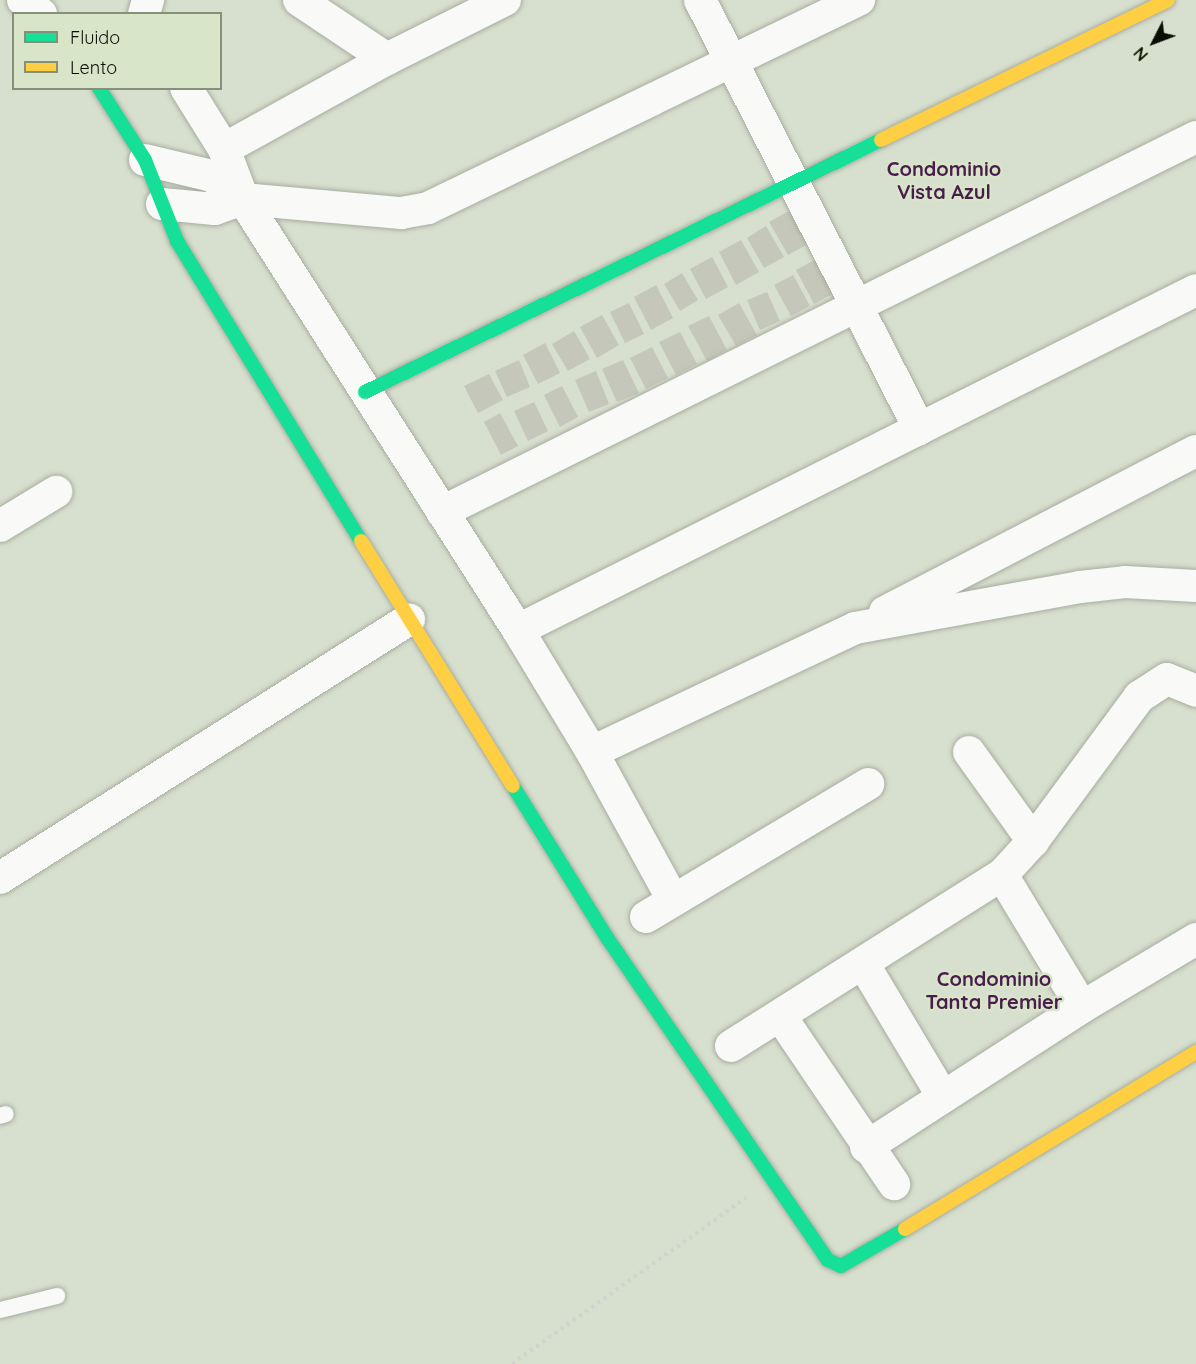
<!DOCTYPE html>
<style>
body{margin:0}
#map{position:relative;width:1196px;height:1364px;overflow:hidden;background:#d7dfce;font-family:Quicksand,sans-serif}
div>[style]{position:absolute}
.building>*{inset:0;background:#c5c7ba}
.path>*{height:4px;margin-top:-2px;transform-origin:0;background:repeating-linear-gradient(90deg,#d1d3ce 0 3px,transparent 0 7.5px)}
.roads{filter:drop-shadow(0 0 2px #a7ada0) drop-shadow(0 0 2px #a7ada0)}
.lane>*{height:16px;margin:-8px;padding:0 8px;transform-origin:8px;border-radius:8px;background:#f9faf8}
.street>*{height:32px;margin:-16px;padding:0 16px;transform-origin:16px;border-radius:16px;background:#f9faf8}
.fast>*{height:14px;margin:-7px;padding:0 7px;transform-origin:7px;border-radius:7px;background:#16e098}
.slow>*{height:14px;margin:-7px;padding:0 7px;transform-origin:7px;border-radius:7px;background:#ffcf43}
span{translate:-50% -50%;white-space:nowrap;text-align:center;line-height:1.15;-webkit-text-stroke:5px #d8e5c8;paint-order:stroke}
.neighbourhood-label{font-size:20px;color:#491c4e;font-weight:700}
.legend{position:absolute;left:12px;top:12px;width:210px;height:78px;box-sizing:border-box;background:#d8e5c8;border:2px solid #868f7a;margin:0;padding:8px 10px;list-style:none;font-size:18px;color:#0a0e05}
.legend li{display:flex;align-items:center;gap:12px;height:30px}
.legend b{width:30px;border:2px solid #868f7a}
.north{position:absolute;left:1124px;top:12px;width:60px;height:60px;-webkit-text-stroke:4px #d8e5c8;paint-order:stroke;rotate:228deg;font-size:16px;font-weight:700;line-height:24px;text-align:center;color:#0a0e05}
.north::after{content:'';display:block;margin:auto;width:21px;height:27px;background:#0a0e05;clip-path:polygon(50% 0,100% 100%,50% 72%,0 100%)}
</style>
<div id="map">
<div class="building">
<div style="clip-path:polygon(789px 211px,808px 244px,788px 255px,769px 222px)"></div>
<div style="clip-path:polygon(766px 226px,784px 257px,764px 268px,747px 238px)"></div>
<div style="clip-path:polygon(741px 240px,759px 272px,736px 285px,719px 252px)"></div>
<div style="clip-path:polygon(712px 257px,728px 287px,706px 299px,690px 269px)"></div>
<div style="clip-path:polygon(820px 257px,838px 291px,814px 304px,796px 270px)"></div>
<div style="clip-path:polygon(682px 273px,698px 300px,680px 311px,664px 284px)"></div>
<div style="clip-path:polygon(793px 275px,810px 306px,791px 316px,774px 285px)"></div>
<div style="clip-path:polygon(656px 285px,673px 318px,651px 330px,634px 297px)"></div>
<div style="clip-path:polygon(767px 292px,780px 321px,760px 330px,747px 300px)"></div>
<div style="clip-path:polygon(629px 303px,644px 334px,625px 343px,610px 312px)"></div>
<div style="clip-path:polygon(739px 303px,757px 335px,736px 346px,718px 315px)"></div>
<div style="clip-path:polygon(602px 315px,619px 345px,597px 358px,580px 327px)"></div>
<div style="clip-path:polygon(709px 316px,727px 350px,707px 361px,688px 326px)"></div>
<div style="clip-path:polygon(574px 331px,590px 359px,568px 371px,552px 344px)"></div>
<div style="clip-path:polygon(680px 332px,697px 364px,676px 375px,659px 342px)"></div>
<div style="clip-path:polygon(545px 343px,560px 373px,538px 384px,523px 355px)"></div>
<div style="clip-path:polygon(652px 347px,668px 378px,646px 389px,630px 358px)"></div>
<div style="clip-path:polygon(519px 360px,530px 387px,507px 397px,495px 371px)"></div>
<div style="clip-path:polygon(623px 360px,639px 393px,617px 402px,602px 369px)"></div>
<div style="clip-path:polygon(596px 371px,609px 404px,589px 412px,575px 380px)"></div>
<div style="clip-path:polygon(489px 374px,503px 400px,478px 413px,464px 386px)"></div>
<div style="clip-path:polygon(562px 386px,578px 417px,560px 427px,544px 395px)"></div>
<div style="clip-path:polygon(534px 402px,548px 431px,528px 441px,514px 411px)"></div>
<div style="clip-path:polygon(500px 413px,518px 446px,501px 455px,484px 422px)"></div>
</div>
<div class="path">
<div style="left:512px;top:1364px;width:287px;rotate:-35.4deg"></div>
</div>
<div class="roads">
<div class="lane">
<div style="left:0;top:1116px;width:6px;rotate:-18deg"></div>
<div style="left:0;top:1310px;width:59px;rotate:-13.8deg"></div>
</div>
<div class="street">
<div style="left:23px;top:0;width:23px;rotate:38deg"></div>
<div style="left:299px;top:0;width:106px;rotate:33.8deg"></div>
<div style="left:700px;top:0;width:482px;rotate:62.9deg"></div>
<div style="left:144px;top:14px;width:15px;rotate:-74deg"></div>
<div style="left:186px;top:88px;width:72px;rotate:58.1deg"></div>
<div style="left:224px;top:149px;width:53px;rotate:69.2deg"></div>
<div style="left:243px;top:199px;width:511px;rotate:57.46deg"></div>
<div style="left:518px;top:630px;width:143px;rotate:58.8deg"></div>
<div style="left:592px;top:752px;width:169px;rotate:61.3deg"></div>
<div style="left:224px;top:149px;width:186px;rotate:-28.9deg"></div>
<div style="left:387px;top:59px;width:132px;rotate:-26.6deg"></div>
<div style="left:145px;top:160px;width:69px;rotate:13.4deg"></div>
<div style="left:212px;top:176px;width:39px;rotate:37deg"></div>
<div style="left:162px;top:204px;width:53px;rotate:5.4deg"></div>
<div style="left:215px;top:209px;width:30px;rotate:-20deg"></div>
<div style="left:243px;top:199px;width:159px;rotate:5.1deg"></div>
<div style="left:401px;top:213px;width:27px;rotate:-10deg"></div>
<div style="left:428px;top:208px;width:479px;rotate:-25.8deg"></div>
<div style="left:442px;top:512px;width:842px;rotate:-26.44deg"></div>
<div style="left:0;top:526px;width:66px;rotate:-31.3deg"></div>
<div style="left:885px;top:612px;width:350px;rotate:-27.4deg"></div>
<div style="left:518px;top:630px;width:758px;rotate:-26.63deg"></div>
<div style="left:592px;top:752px;width:291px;rotate:-25.2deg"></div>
<div style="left:855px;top:628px;width:229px;rotate:-10.3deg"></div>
<div style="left:1080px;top:587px;width:45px;rotate:-6.3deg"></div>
<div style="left:1125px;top:582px;width:71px;rotate:3.2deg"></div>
<div style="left:969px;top:752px;width:110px;rotate:54.3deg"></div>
<div style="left:1002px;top:875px;width:154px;rotate:58.8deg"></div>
<div style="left:0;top:878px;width:484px;rotate:-32.3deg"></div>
<div style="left:646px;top:917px;width:259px;rotate:-30.9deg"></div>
<div style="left:864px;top:965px;width:154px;rotate:59.1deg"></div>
<div style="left:781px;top:1017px;width:202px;rotate:55.9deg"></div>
<div style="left:731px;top:1046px;width:320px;rotate:-32.3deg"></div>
<div style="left:1002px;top:875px;width:46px;rotate:-47.6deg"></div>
<div style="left:1033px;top:841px;width:179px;rotate:-53.6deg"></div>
<div style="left:1139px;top:697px;width:33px;rotate:-33deg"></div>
<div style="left:1167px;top:679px;width:31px;rotate:22deg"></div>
<div style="left:866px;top:1147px;width:257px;rotate:-32.9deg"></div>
<div style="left:1082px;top:1007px;width:133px;rotate:-30.8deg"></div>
</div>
<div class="fast">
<div style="left:99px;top:88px;width:85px;rotate:57.4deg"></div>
<div style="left:145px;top:160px;width:87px;rotate:68.4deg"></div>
<div style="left:177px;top:241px;width:352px;rotate:58.5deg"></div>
<div style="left:365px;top:392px;width:574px;rotate:-26.03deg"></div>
<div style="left:513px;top:786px;width:180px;rotate:58.2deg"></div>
<div style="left:608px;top:939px;width:389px;rotate:55.6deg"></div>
<div style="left:828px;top:1260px;width:14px;rotate:25deg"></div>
<div style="left:841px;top:1266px;width:74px;rotate:-30deg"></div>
</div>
<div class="slow">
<div style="left:881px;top:140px;width:319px;rotate:-26deg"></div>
<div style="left:361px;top:541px;width:288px;rotate:58.2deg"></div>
<div style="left:905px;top:1229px;width:341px;rotate:-31.3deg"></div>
</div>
</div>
<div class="neighbourhood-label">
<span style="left:944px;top:180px">Condominio<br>Vista Azul</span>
<span style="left:994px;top:990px">Condominio<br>Tanta Premier</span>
</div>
<ul class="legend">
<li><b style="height:8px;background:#16e098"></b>Fluido</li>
<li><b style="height:8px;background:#ffcf43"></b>Lento</li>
</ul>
<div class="north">N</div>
</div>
